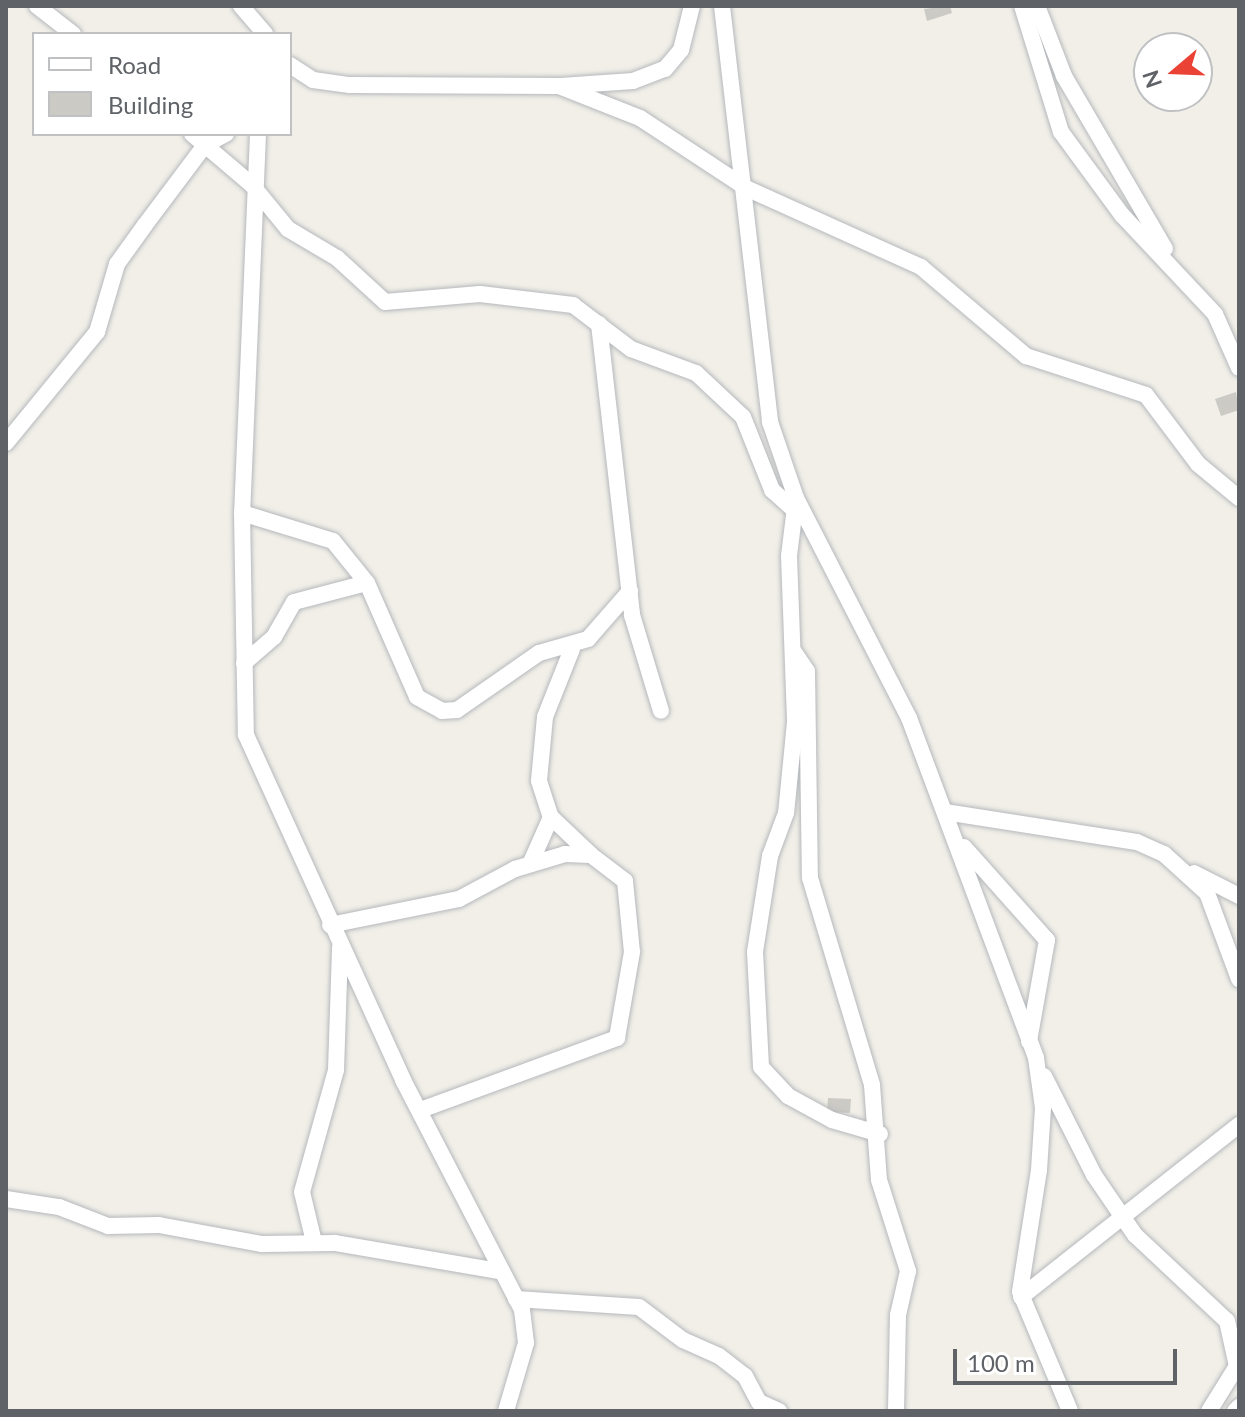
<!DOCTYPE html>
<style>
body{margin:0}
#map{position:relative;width:1245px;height:1417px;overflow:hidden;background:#f1efe8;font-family:Lato,sans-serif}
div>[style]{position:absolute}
.building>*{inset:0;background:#cccac5}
.roads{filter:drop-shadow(0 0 2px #b5b8bc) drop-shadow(0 0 2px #b5b8bc)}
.minor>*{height:16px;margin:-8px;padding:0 8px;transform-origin:8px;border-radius:8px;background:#fff}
span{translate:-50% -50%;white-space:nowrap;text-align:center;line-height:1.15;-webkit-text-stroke:6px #fff;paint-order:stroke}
.frame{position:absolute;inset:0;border:8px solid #5f6368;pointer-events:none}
.legend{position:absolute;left:32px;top:32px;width:260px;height:104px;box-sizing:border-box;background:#fff;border:2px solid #bfc1c3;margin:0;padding:10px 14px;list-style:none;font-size:24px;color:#5f6368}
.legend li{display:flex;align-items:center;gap:16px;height:40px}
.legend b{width:40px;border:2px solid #bfc1c3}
.north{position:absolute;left:1133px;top:32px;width:80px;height:80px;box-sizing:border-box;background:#fff;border:2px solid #bfc1c3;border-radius:50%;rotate:251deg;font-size:22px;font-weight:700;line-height:32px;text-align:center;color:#5f6368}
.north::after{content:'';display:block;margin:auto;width:28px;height:36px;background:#ea4335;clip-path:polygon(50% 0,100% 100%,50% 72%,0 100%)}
.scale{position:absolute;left:953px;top:1349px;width:224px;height:36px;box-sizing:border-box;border:4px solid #5f6368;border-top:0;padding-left:10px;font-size:24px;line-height:28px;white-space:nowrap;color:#5f6368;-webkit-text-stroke:6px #fff;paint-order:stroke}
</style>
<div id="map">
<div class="building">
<div style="clip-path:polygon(950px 6px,952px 13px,927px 21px,924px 9px)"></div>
<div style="clip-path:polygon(1236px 392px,1239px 410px,1221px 416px,1215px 399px)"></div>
<div style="clip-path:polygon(828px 1098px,851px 1099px,850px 1113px,827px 1112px)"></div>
</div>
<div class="roads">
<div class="minor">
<div style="left:37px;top:6px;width:46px;rotate:37.9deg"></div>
<div style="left:241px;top:6px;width:37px;rotate:49deg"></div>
<div style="left:722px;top:6px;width:419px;rotate:83.4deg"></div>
<div style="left:770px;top:422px;width:80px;rotate:71.1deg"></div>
<div style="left:796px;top:498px;width:247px;rotate:62.8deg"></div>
<div style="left:909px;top:718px;width:363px;rotate:69.5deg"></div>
<div style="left:1036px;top:1058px;width:50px;rotate:82deg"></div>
<div style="left:1043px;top:1108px;width:62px;rotate:93.7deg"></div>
<div style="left:1039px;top:1170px;width:123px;rotate:98.9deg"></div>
<div style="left:1020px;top:1292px;width:129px;rotate:67.2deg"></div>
<div style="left:1022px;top:6px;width:132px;rotate:72.8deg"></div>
<div style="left:1061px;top:132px;width:103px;rotate:53.7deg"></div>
<div style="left:1122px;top:215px;width:136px;rotate:46.8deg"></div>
<div style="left:1215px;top:314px;width:59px;rotate:66deg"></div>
<div style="left:1037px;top:6px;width:75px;rotate:68.9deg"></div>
<div style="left:1064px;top:76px;width:200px;rotate:59.7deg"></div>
<div style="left:290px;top:65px;width:27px;rotate:33deg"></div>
<div style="left:313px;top:80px;width:37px;rotate:8deg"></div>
<div style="left:350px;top:85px;width:209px;rotate:0.3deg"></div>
<div style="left:559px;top:86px;width:87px;rotate:21.6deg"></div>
<div style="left:640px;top:118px;width:127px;rotate:33.4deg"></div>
<div style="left:746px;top:188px;width:192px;rotate:24.3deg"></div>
<div style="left:921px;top:267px;width:138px;rotate:40.3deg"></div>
<div style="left:1026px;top:356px;width:126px;rotate:18deg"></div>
<div style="left:1146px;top:395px;width:86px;rotate:53deg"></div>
<div style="left:1198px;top:464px;width:53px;rotate:39.7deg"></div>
<div style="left:561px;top:86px;width:72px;rotate:-4deg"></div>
<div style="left:633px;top:81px;width:34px;rotate:-21deg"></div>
<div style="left:665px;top:69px;width:25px;rotate:-50deg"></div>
<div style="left:681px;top:50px;width:45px;rotate:-76deg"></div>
<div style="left:192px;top:134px;width:79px;rotate:40.4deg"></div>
<div style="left:252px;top:185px;width:57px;rotate:50.7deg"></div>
<div style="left:288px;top:229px;width:57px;rotate:30.6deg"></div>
<div style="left:337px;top:258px;width:65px;rotate:42.5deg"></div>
<div style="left:385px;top:302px;width:95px;rotate:-4.8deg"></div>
<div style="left:480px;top:294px;width:94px;rotate:6.7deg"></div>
<div style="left:573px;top:305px;width:73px;rotate:37.2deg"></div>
<div style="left:631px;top:349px;width:69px;rotate:20.3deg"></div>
<div style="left:696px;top:373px;width:64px;rotate:43.1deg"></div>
<div style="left:743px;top:417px;width:79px;rotate:68.3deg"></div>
<div style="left:772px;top:490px;width:28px;rotate:42deg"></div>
<div style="left:258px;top:134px;width:379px;rotate:92.4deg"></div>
<div style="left:242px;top:513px;width:222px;rotate:89deg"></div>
<div style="left:246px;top:735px;width:379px;rotate:65.5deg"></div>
<div style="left:403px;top:1080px;width:259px;rotate:62.6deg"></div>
<div style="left:522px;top:1310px;width:33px;rotate:83deg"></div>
<div style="left:526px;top:1343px;width:71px;rotate:106.4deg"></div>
<div style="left:599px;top:324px;width:293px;rotate:83.5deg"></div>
<div style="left:632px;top:615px;width:100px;rotate:73.2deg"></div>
<div style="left:6px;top:443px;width:144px;rotate:-50.7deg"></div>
<div style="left:97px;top:332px;width:71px;rotate:-73.6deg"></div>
<div style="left:117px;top:264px;width:48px;rotate:-54.3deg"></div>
<div style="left:145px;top:225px;width:100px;rotate:-53.1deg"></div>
<div style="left:205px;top:145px;width:24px;rotate:-28deg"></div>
<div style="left:796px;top:499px;width:57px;rotate:97deg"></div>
<div style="left:789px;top:556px;width:166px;rotate:87.9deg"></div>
<div style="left:795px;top:722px;width:91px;rotate:95.6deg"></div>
<div style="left:786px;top:813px;width:46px;rotate:110.4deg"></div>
<div style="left:770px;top:856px;width:97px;rotate:98.9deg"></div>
<div style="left:755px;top:952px;width:115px;rotate:87deg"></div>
<div style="left:761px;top:1067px;width:40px;rotate:47deg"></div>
<div style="left:788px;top:1096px;width:50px;rotate:28.6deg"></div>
<div style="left:832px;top:1120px;width:50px;rotate:16.3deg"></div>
<div style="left:242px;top:513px;width:95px;rotate:17.1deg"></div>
<div style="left:333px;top:541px;width:54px;rotate:51deg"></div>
<div style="left:367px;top:583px;width:124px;rotate:66.3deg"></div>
<div style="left:417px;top:697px;width:29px;rotate:29deg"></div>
<div style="left:442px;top:711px;width:15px;rotate:-4deg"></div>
<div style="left:457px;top:710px;width:100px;rotate:-34.8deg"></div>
<div style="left:539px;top:653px;width:51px;rotate:-15.9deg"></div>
<div style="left:588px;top:639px;width:64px;rotate:-48.8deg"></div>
<div style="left:572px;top:649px;width:73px;rotate:111.7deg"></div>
<div style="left:545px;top:717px;width:64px;rotate:95.4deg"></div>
<div style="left:539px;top:781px;width:38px;rotate:72deg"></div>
<div style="left:551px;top:817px;width:55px;rotate:43.5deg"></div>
<div style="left:794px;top:652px;width:23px;rotate:56deg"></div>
<div style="left:807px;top:671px;width:207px;rotate:89.2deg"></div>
<div style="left:810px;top:878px;width:216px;rotate:73.3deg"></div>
<div style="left:872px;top:1085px;width:95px;rotate:85.8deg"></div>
<div style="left:879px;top:1180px;width:96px;rotate:72.3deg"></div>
<div style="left:908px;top:1271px;width:45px;rotate:102.8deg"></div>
<div style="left:898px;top:1315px;width:96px;rotate:91.2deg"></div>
<div style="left:244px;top:663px;width:40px;rotate:-41deg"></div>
<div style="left:274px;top:637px;width:40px;rotate:-60.3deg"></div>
<div style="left:294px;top:602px;width:75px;rotate:-14.6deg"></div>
<div style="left:945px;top:812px;width:194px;rotate:8.9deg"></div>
<div style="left:1137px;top:842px;width:30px;rotate:24deg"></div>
<div style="left:1164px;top:854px;width:58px;rotate:42.2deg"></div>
<div style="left:1207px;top:893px;width:92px;rotate:69.6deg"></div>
<div style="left:964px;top:847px;width:125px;rotate:48.3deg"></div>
<div style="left:1047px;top:940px;width:103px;rotate:100.1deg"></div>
<div style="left:531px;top:862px;width:49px;rotate:-66deg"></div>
<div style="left:1194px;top:873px;width:51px;rotate:27.1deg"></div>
<div style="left:330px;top:925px;width:132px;rotate:-11.4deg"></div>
<div style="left:459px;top:899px;width:64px;rotate:-28.2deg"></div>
<div style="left:515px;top:869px;width:52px;rotate:-16.7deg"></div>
<div style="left:565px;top:854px;width:26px;rotate:2deg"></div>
<div style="left:591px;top:855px;width:43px;rotate:37.4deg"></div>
<div style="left:625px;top:881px;width:71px;rotate:84.4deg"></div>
<div style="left:632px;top:952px;width:87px;rotate:99.9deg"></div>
<div style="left:617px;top:1038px;width:210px;rotate:159.9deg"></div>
<div style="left:1044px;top:1076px;width:111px;rotate:63.2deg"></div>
<div style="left:1094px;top:1175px;width:73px;rotate:55.7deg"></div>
<div style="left:1135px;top:1235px;width:126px;rotate:43.1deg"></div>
<div style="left:1227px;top:1321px;width:46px;rotate:77.5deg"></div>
<div style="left:1237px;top:1366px;width:53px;rotate:121.9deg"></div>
<div style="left:6px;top:1199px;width:54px;rotate:8.6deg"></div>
<div style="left:59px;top:1207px;width:53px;rotate:21.2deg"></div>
<div style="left:108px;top:1226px;width:51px;rotate:-1.1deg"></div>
<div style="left:159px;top:1225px;width:105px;rotate:10.5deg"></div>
<div style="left:262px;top:1244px;width:73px;rotate:-0.8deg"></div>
<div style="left:335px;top:1243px;width:166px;rotate:9.7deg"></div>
<div style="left:314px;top:1242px;width:51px;rotate:-103.5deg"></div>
<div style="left:302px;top:1192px;width:127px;rotate:-74.4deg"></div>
<div style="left:336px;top:1070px;width:123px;rotate:-88.1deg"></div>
<div style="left:1021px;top:1297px;width:278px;rotate:-38.3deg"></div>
<div style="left:516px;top:1299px;width:123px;rotate:3.7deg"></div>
<div style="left:639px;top:1307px;width:55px;rotate:36.9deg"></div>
<div style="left:683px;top:1340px;width:39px;rotate:24deg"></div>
<div style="left:719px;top:1356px;width:33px;rotate:38deg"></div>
<div style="left:745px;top:1376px;width:30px;rotate:62deg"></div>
<div style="left:759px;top:1402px;width:22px;rotate:24deg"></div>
<div style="left:1235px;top:1411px;width:6px;rotate:-45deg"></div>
</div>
</div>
<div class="frame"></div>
<ul class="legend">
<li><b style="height:10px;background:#fff"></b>Road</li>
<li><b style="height:22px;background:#cccac5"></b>Building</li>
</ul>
<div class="north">N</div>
<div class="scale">100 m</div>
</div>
